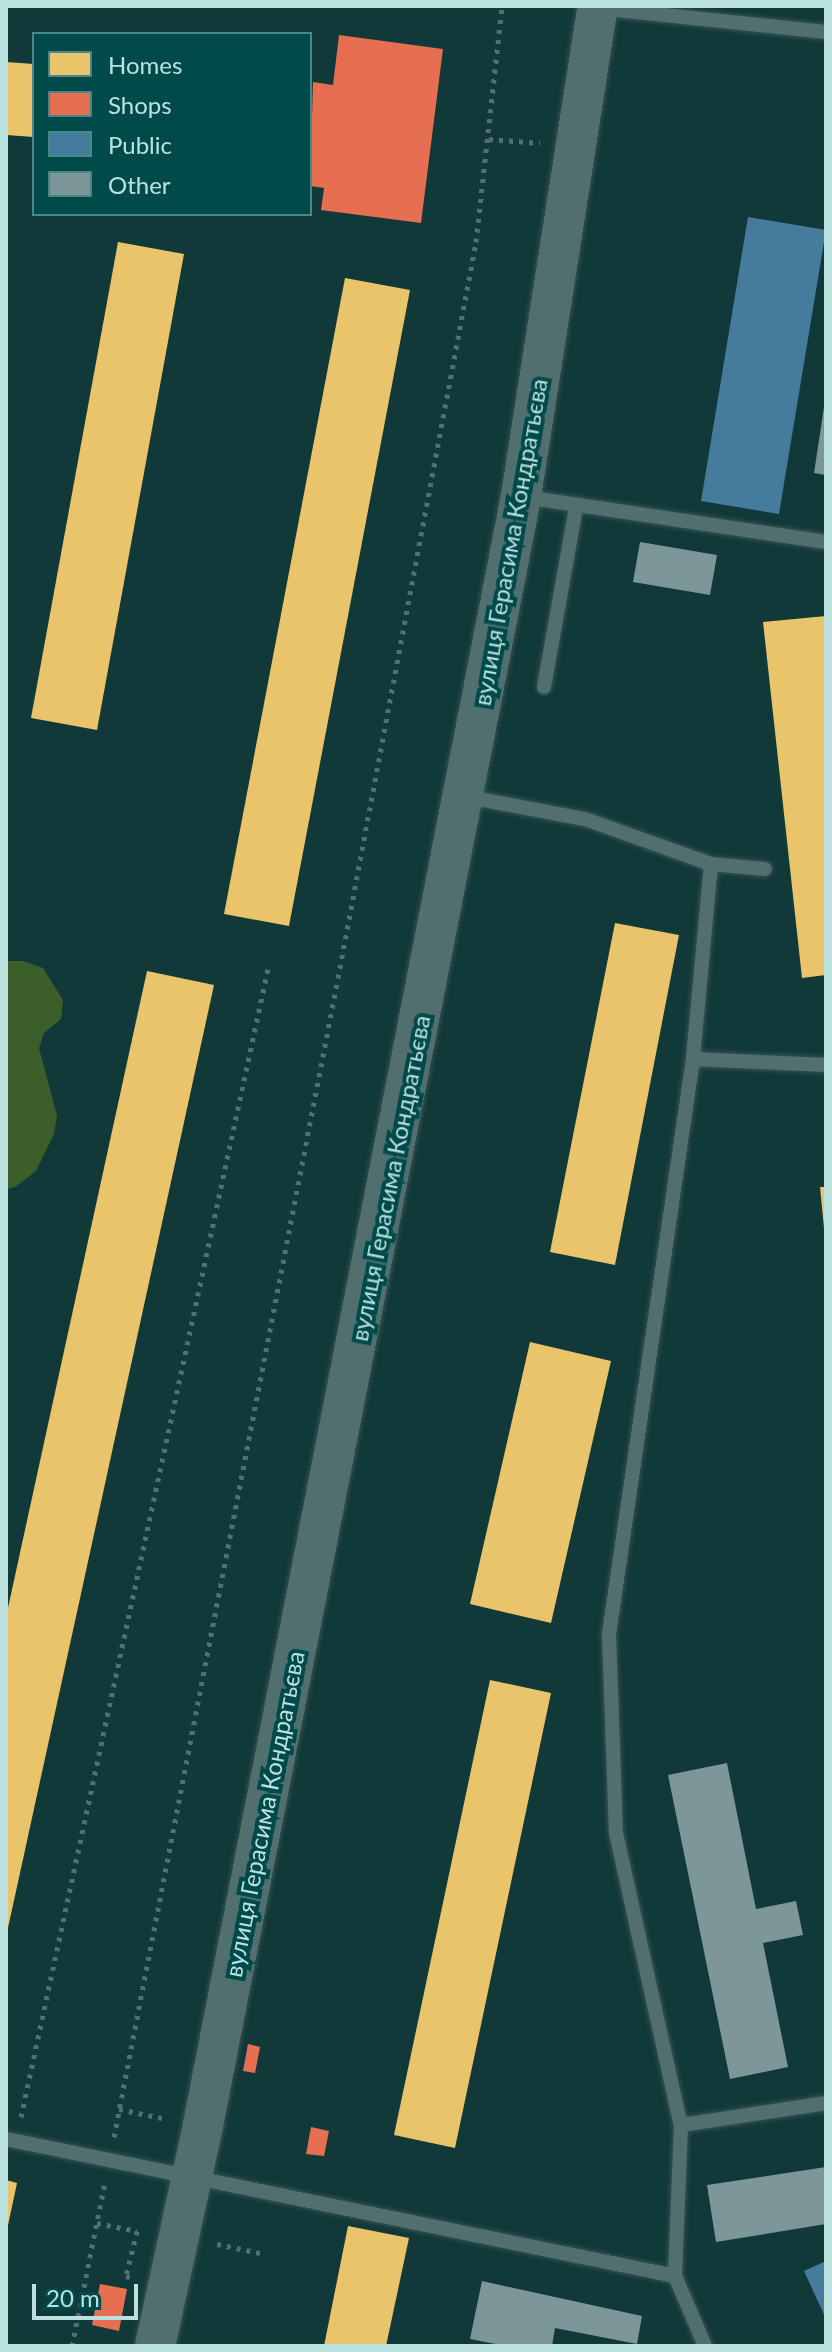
<!DOCTYPE html>
<meta charset="utf-8">
<style>
body{margin:0}
#map{position:relative;width:832px;height:2352px;overflow:hidden;background:#123939;font-family:Lato,sans-serif}
div>[style]{position:absolute}
.green>*{inset:0;background:#3c5e2b}
.homes>*{inset:0;background:#e9c46a}
.shops>*{inset:0;background:#e76f51}
.public>*{inset:0;background:#457b9d}
.building>*{inset:0;background:#7c9699}
.path>*{height:5px;margin-top:-2.5px;transform-origin:0;background:repeating-linear-gradient(90deg,#536f6f 0 4px,transparent 0 10px)}
.roads{filter:drop-shadow(0 0 2px #365353) drop-shadow(0 0 2px #365353)}
.service>*{height:14px;margin:-7px;padding:0 7px;transform-origin:7px;border-radius:7px;background:#506f6e}
.secondary>*{height:40px;margin:-20px;padding:0 20px;transform-origin:20px;border-radius:20px;background:#506f6e}
span{translate:-50% -50%;white-space:nowrap;text-align:center;line-height:1.15;-webkit-text-stroke:8px #014a4a;paint-order:stroke}
.street-label{font-size:24px;color:#bbe1df}
.frame{position:absolute;inset:0;border:8px solid #bbe1df;pointer-events:none}
.legend{position:absolute;left:32px;top:32px;width:280px;height:184px;box-sizing:border-box;background:#014a4a;border:2px solid #4b8686;margin:0;padding:10px 14px;list-style:none;font-size:24px;color:#bbe1df}
.legend li{display:flex;align-items:center;gap:16px;height:40px}
.legend b{width:40px;border:2px solid #4b8686}
.scale{position:absolute;left:32px;top:2284px;width:106px;height:36px;box-sizing:border-box;border:4px solid #bbe1df;border-top:0;padding-left:10px;font-size:24px;line-height:28px;white-space:nowrap;color:#bbe1df;-webkit-text-stroke:6px #014a4a;paint-order:stroke}
</style>
<div id="map">
<div class="green">
<div style="clip-path:polygon(6px 961px,23px 961px,43px 968px,63px 1000px,61px 1019px,44px 1033px,39px 1048px,57px 1116px,54px 1134px,36px 1171px,15px 1187px,6px 1189px)"></div>
</div>
<div class="homes">
<div style="clip-path:polygon(6px 62px,34px 64px,34px 137px,6px 135px)"></div>
<div style="clip-path:polygon(118px 242px,184px 254px,97px 730px,31px 718px)"></div>
<div style="clip-path:polygon(345px 278px,410px 290px,289px 926px,224px 914px)"></div>
<div style="clip-path:polygon(826px 616px,826px 975px,802px 978px,763px 622px)"></div>
<div style="clip-path:polygon(615px 923px,679px 935px,615px 1265px,550px 1252px)"></div>
<div style="clip-path:polygon(147px 971px,214px 985px,6px 1937px,6px 1617px)"></div>
<div style="clip-path:polygon(820px 1187px,826px 1187px,826px 1228px,824px 1228px)"></div>
<div style="clip-path:polygon(530px 1342px,611px 1361px,551px 1623px,470px 1604px)"></div>
<div style="clip-path:polygon(490px 1680px,551px 1693px,455px 2148px,394px 2135px)"></div>
<div style="clip-path:polygon(6px 2180px,17px 2183px,7px 2230px,6px 2230px)"></div>
<div style="clip-path:polygon(348px 2226px,409px 2238px,386px 2346px,324px 2346px)"></div>
</div>
<div class="shops">
<div style="clip-path:polygon(339px 35px,443px 49px,421px 223px,321px 210px,324px 188px,310px 186px,313px 82px,333px 85px)"></div>
<div style="clip-path:polygon(248px 2044px,260px 2047px,255px 2073px,243px 2071px)"></div>
<div style="clip-path:polygon(311px 2127px,329px 2131px,324px 2156px,306px 2154px)"></div>
<div style="clip-path:polygon(100px 2284px,127px 2289px,119px 2331px,92px 2325px)"></div>
</div>
<div class="public">
<div style="clip-path:polygon(748px 217px,826px 230px,779px 514px,701px 501px)"></div>
<div style="clip-path:polygon(826px 2261px,826px 2319px,804px 2271px)"></div>
</div>
<div class="building">
<div style="clip-path:polygon(824px 407px,826px 407px,826px 475px,814px 473px)"></div>
<div style="clip-path:polygon(640px 542px,717px 555px,710px 595px,633px 582px)"></div>
<div style="clip-path:polygon(727px 1763px,756px 1909px,796px 1901px,803px 1935px,763px 1943px,788px 2067px,730px 2079px,668px 1775px)"></div>
<div style="clip-path:polygon(826px 2167px,826px 2224px,716px 2242px,707px 2185px)"></div>
<div style="clip-path:polygon(482px 2281px,642px 2316px,637px 2344px,555px 2328px,552px 2346px,506px 2346px,470px 2339px)"></div>
</div>
<div class="path">
<div style="left:489px;top:139px;width:51px;rotate:4.5deg"></div>
<div style="left:119px;top:2109px;width:44px;rotate:11.8deg"></div>
<div style="left:21px;top:2117px;width:1179px;rotate:-77.86deg"></div>
<div style="left:114px;top:2137px;width:1180px;rotate:-79.06deg"></div>
<div style="left:338px;top:978px;width:749px;rotate:-79.38deg"></div>
<div style="left:476px;top:242px;width:237px;rotate:-83.7deg"></div>
<div style="left:97px;top:2223px;width:41px;rotate:11.3deg"></div>
<div style="left:137px;top:2231px;width:46px;rotate:103.7deg"></div>
<div style="left:126px;top:2276px;width:7px;rotate:16deg"></div>
<div style="left:217px;top:2244px;width:44px;rotate:11.8deg"></div>
<div style="left:72px;top:2346px;width:167px;rotate:-78.6deg"></div>
</div>
<div class="roads">
<div class="service">
<div style="left:598px;top:8px;width:229px;rotate:6deg"></div>
<div style="left:525px;top:497px;width:304px;rotate:8.5deg"></div>
<div style="left:544px;top:687px;width:183px;rotate:-79.9deg"></div>
<div style="left:463px;top:796px;width:124px;rotate:10.7deg"></div>
<div style="left:585px;top:819px;width:134px;rotate:19.7deg"></div>
<div style="left:711px;top:864px;width:196px;rotate:95.3deg"></div>
<div style="left:693px;top:1059px;width:581px;rotate:98.31deg"></div>
<div style="left:609px;top:1634px;width:199px;rotate:88deg"></div>
<div style="left:616px;top:1833px;width:299px;rotate:77.5deg"></div>
<div style="left:681px;top:2125px;width:151px;rotate:92.3deg"></div>
<div style="left:711px;top:864px;width:54px;rotate:5.3deg"></div>
<div style="left:693px;top:1059px;width:133px;rotate:2.6deg"></div>
<div style="left:681px;top:2125px;width:147px;rotate:-8.6deg"></div>
<div style="left:6px;top:2139px;width:683px;rotate:11.57deg"></div>
<div style="left:675px;top:2276px;width:76px;rotate:66.8deg"></div>
</div>
<div class="secondary">
<div style="left:155px;top:2346px;width:226px;rotate:-77.7deg"></div>
<div style="left:203px;top:2125px;width:1660px;rotate:-78.95deg"></div>
<div style="left:521px;top:496px;width:496px;rotate:-81.1deg"></div>
</div>
</div>
<div class="street-label">
<span style="left:510px;top:542px;rotate:-80deg">вулиця Герасима Кондратьєва</span>
<span style="left:390px;top:1178px;rotate:-79deg">вулиця Герасима Кондратьєва</span>
<span style="left:264px;top:1814px;rotate:-79deg">вулиця Герасима Кондратьєва</span>
</div>
<div class="frame"></div>
<ul class="legend">
<li><b style="height:22px;background:#e9c46a"></b>Homes</li>
<li><b style="height:22px;background:#e76f51"></b>Shops</li>
<li><b style="height:22px;background:#457b9d"></b>Public</li>
<li><b style="height:22px;background:#7c9699"></b>Other</li>
</ul>
<div class="scale">20 m</div>
</div>
